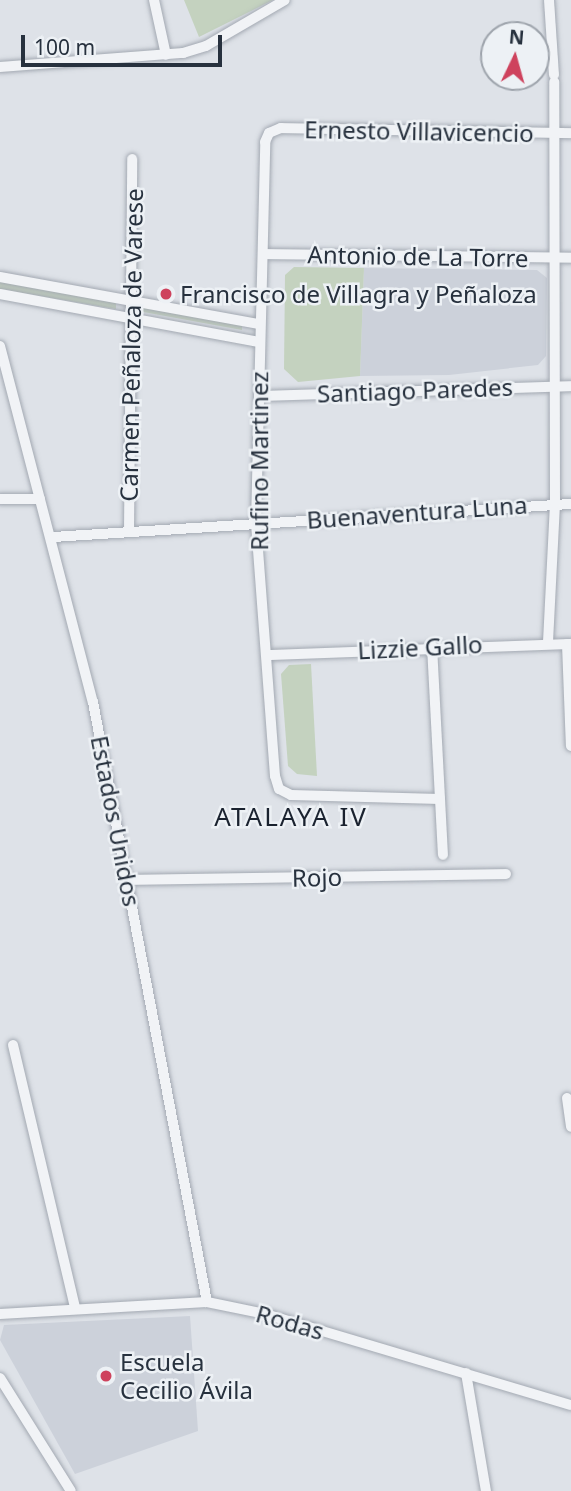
<!DOCTYPE html>
<meta charset="utf-8">
<style>
body{margin:0}
#map{position:relative;width:571px;height:1491px;overflow:hidden;background:#dee2e8;font-family:"Noto Sans",sans-serif}
div>[style]{position:absolute}
.built>*{inset:0;background:#ccd1da}
.green>*{inset:0;background:#c4d2bf}
.roads{filter:drop-shadow(0 0 2px #a3a9b2) drop-shadow(0 0 2px #a3a9b2)}
.street>*{height:10px;margin:-5px;padding:0 5px;transform-origin:5px;border-radius:5px;background:#f1f3f6}
.dots>*{width:19px;height:19px;translate:-50% -50%;box-sizing:border-box;border:4px solid #edf1f5;border-radius:50%}
span{translate:-50% -50%;white-space:nowrap;text-align:center;line-height:1.15;-webkit-text-stroke:5px #edf1f5;paint-order:stroke}
.street-label{font-size:24px;color:#27313e}
.poi-label{font-size:24px;color:#27313e}
.left{translate:0 -50%;text-align:left}
.neighbourhood-label{font-size:26px;color:#1a222f;letter-spacing:2px}
.north{position:absolute;left:480px;top:21px;width:70px;height:70px;box-sizing:border-box;background:#edf1f5;border:2px solid #9ea4ac;border-radius:50%;rotate:5deg;font-size:19px;font-weight:700;line-height:28px;text-align:center;color:#27313e}
.north::after{content:'';display:block;margin:auto;width:24px;height:32px;background:#ce425d;clip-path:polygon(50% 0,100% 100%,50% 72%,0 100%)}
.scale{position:absolute;left:21px;top:35px;width:201px;height:32px;box-sizing:border-box;border:4px solid #27313e;border-top:0;padding-left:9px;font-size:21px;line-height:24px;white-space:nowrap;color:#27313e;-webkit-text-stroke:5px #edf1f5;paint-order:stroke}
</style>
<div id="map">
<div class="built">
<div style="clip-path:polygon(364px 268px,537px 270px,547px 278px,546px 356px,538px 365px,449px 375px,360px 376px)"></div>
<div style="clip-path:polygon(190px 1316px,198px 1431px,75px 1474px,0 1340px,4px 1325px)"></div>
</div>
<div class="green">
<div style="clip-path:polygon(184px 0,273px 0,199px 37px)"></div>
<div style="clip-path:polygon(294px 267px,364px 268px,360px 376px,298px 382px,284px 369px,285px 275px)"></div>
<div style="clip-path:polygon(0 281px,116px 303px,116px 309px,0 289px)"></div>
<div style="clip-path:polygon(137px 305px,242px 324px,242px 330px,138px 311px)"></div>
<div style="clip-path:polygon(311px 664px,317px 776px,297px 774px,288px 766px,281px 674px,289px 665px)"></div>
</div>
<div class="roads">
<div class="street">
<div style="left:154px;top:0;width:56px;rotate:77.7deg"></div>
<div style="left:549px;top:0;width:75px;rotate:86.2deg"></div>
<div style="left:0;top:67px;width:184px;rotate:-4.4deg"></div>
<div style="left:183px;top:53px;width:24px;rotate:-17deg"></div>
<div style="left:206px;top:46px;width:91px;rotate:-30.2deg"></div>
<div style="left:264px;top:254px;width:307px;rotate:0.7deg"></div>
<div style="left:0;top:277px;width:262px;rotate:10.3deg"></div>
<div style="left:0;top:294px;width:262px;rotate:10.5deg"></div>
<div style="left:0;top:346px;width:368px;rotate:75.4deg"></div>
<div style="left:93px;top:702px;width:611px;rotate:79.24deg"></div>
<div style="left:259px;top:396px;width:312px;rotate:-1.8deg"></div>
<div style="left:0;top:499px;width:40px"></div>
<div style="left:129px;top:532px;width:373px;rotate:-89.5deg"></div>
<div style="left:53px;top:537px;width:519px;rotate:-3.65deg"></div>
<div style="left:548px;top:642px;width:139px;rotate:-87.1deg"></div>
<div style="left:555px;top:503px;width:421px;rotate:-90.1deg"></div>
<div style="left:567px;top:644px;width:102px;rotate:87.8deg"></div>
<div style="left:432px;top:646px;width:209px;rotate:87deg"></div>
<div style="left:269px;top:655px;width:302px;rotate:-2.1deg"></div>
<div style="left:440px;top:799px;width:149px;rotate:-178.5deg"></div>
<div style="left:291px;top:795px;width:13px;rotate:-153deg"></div>
<div style="left:279px;top:789px;width:14px;rotate:-107deg"></div>
<div style="left:275px;top:776px;width:254px;rotate:-94.3deg"></div>
<div style="left:256px;top:523px;width:381px;rotate:-88.6deg"></div>
<div style="left:265px;top:142px;width:10px;rotate:-66deg"></div>
<div style="left:269px;top:133px;width:13px;rotate:-23deg"></div>
<div style="left:281px;top:128px;width:290px;rotate:1deg"></div>
<div style="left:128px;top:880px;width:378px;rotate:-0.9deg"></div>
<div style="left:13px;top:1045px;width:269px;rotate:76.7deg"></div>
<div style="left:567px;top:1098px;width:29px;rotate:82deg"></div>
<div style="left:0;top:1314px;width:207px;rotate:-3.3deg"></div>
<div style="left:207px;top:1302px;width:59px;rotate:11.7deg"></div>
<div style="left:265px;top:1314px;width:319px;rotate:16.6deg"></div>
<div style="left:466px;top:1373px;width:120px;rotate:80.4deg"></div>
<div style="left:0;top:1378px;width:133px;rotate:57.9deg"></div>
</div>
</div>
<div class="dots">
<div style="left:166px;top:294px;background:#ce425d"></div>
<div style="left:106px;top:1376px;background:#ce425d"></div>
</div>
<div class="street-label">
<span style="left:419px;top:131px;rotate:1deg">Ernesto Villavicencio</span>
<span style="left:418px;top:256px;rotate:1deg">Antonio de La Torre</span>
<span style="left:131px;top:345px;rotate:-89deg">Carmen Peñaloza de Varese</span>
<span style="left:415px;top:390px;rotate:-2deg">Santiago Paredes</span>
<span style="left:259px;top:461px;rotate:-90deg">Rufino Martinez</span>
<span style="left:417px;top:512px;rotate:-4deg">Buenaventura Luna</span>
<span style="left:420px;top:647px;rotate:-3deg">Lizzie Gallo</span>
<span style="left:116px;top:821px;rotate:79deg">Estados Unidos</span>
<span style="left:317px;top:877px;rotate:-1deg">Rojo</span>
<span style="left:290px;top:1322px;rotate:16deg">Rodas</span>
</div>
<div class="poi-label">
<span class="left" style="left:180px;top:294px">Francisco de Villagra y Peñaloza</span>
<span class="left" style="left:120px;top:1376px">Escuela<br>Cecilio Ávila</span>
</div>
<div class="neighbourhood-label">
<span style="left:291px;top:817px">ATALAYA IV</span>
</div>
<div class="north">N</div>
<div class="scale">100 m</div>
</div>
